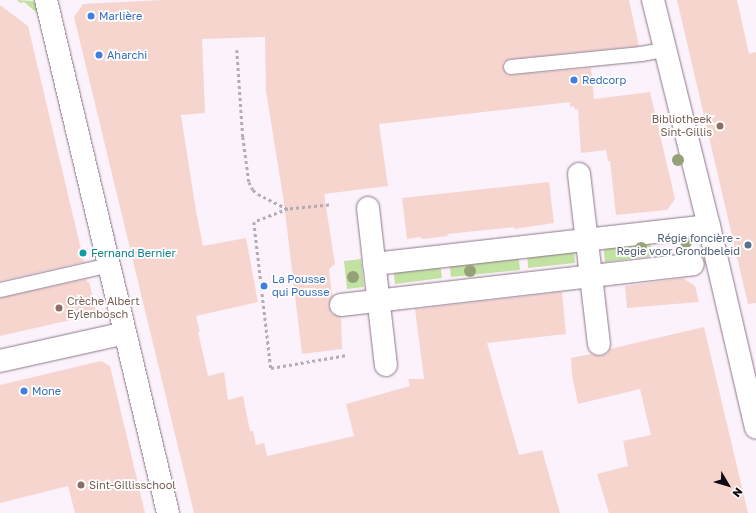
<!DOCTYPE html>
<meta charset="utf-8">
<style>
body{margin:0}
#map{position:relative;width:756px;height:513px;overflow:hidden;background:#fcf2fb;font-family:"Golos Text",sans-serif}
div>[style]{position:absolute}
.green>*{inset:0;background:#c2e2a2}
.building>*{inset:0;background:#f6d5cf}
.path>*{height:2.5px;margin-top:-1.25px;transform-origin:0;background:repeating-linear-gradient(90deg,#b4abb3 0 3px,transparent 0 6px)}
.roads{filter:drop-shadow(0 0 1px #8c778a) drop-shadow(0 0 1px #8c778a)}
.lane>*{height:14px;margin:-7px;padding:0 7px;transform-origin:7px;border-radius:7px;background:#fff}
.street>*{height:22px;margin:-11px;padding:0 11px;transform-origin:11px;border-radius:11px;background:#fff}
.trees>*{width:12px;height:12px;margin:-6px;border-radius:50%;background:#95a279}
.dots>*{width:11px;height:11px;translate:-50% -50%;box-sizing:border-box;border:2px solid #fff;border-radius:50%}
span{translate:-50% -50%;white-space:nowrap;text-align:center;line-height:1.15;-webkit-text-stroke:3.5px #fff;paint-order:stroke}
.shop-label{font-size:11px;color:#366cbe}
.left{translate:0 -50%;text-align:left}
.education-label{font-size:11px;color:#785e54}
.right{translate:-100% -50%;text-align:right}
.service-label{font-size:11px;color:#4e5e75}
.culture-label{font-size:11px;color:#0d838f}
.north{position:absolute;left:708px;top:465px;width:40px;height:40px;-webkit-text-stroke:3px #fff;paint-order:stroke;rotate:128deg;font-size:11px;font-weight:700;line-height:16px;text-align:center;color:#110911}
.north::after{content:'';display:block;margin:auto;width:14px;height:18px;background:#110911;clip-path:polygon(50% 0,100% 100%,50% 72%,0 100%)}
</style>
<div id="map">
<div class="green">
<div style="clip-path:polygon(17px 0,33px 1px,37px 4px,43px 18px,24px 2px,20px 3px)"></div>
<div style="clip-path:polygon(650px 238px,652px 256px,605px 262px,603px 243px)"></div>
<div style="clip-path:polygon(574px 247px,575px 263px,528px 268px,527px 252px)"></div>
<div style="clip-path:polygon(518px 253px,520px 270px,451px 277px,449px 260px)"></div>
<div style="clip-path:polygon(361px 259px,364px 287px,347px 289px,344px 261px)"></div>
<div style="clip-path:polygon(440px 262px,442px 278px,395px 284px,393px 267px)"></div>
</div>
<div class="building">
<div style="clip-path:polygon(162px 0,629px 0,639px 46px,510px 59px,503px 63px,503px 68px,507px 75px,512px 75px,591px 68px,594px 99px,650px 92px,675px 199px,667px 210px,616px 215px,610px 161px,608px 161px,606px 150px,581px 153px,578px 109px,575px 110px,574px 106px,570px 107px,570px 102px,379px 124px,388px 186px,324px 194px,335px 264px,329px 269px,332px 294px,334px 295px,330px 300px,329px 306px,331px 313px,341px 317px,342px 349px,302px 354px,284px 203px,266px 91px,265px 37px,202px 39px,205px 113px,181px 115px,196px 211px,203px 246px,246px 238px,258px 302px,196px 316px,200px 332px,198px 332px,208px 376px,224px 372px,228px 400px,243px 396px,250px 431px,253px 431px,256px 445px,264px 443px,267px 456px,354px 436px,346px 404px,410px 386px,408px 379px,424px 379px,415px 309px,562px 292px,566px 334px,487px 343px,519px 455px,542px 450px,560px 513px,194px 513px,74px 17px,83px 4px)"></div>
<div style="clip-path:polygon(677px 0,737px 0,749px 54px,756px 52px,756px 303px,748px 304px)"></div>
<div style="clip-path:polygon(0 5px,28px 26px,84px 262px,0 281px)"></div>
<div style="clip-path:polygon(549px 182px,554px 223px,514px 229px,514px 227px,447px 234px,448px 236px,423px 239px,420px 237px,407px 239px,402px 198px)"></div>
<div style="clip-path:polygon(683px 278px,695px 286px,699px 302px,627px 308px,625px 286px)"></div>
<div style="clip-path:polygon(87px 279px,87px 282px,89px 282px,97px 314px,0 336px,0 298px)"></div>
<div style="clip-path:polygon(704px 327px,748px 513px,609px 513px,597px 474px,628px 466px,623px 441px,651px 435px,640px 389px,578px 404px,572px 375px,571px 358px,591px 354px,601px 356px,607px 354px,610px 349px)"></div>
<div style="clip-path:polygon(101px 361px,110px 366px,145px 513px,75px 513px,68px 486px,0 503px,0 385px)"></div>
</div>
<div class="path">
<div style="left:237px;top:50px;width:87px;rotate:86.1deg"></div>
<div style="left:243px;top:137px;width:45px;rotate:82.4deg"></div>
<div style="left:249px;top:182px;width:9px;rotate:63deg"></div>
<div style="left:253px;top:190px;width:6px;rotate:39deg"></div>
<div style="left:258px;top:194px;width:34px;rotate:27deg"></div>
<div style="left:329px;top:205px;width:41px;rotate:174.4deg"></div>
<div style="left:288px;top:209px;width:36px;rotate:159deg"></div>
<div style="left:254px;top:222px;width:147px;rotate:83.4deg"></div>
<div style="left:271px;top:368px;width:77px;rotate:-9.7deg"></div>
</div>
<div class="roads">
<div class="lane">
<div style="left:511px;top:67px;width:131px;rotate:-5.7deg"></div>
<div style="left:641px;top:54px;width:23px;rotate:-10deg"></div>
<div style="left:0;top:290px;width:113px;rotate:-12.8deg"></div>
</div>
<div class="street">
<div style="left:46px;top:0;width:527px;rotate:76.62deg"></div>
<div style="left:653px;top:0;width:233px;rotate:76.1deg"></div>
<div style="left:709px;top:226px;width:207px;rotate:76.9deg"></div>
<div style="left:579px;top:174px;width:171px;rotate:83.3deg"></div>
<div style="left:368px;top:208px;width:158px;rotate:83.5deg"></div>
<div style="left:374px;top:264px;width:337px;rotate:-6.5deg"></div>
<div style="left:341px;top:305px;width:354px;rotate:-6.6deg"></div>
<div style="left:0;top:361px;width:128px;rotate:-12.6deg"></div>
</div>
</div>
<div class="trees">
<div style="left:678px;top:160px"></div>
<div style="left:686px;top:242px"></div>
<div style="left:641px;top:248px"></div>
<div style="left:470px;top:271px"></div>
<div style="left:353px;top:277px"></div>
</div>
<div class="dots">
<div style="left:91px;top:16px;background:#3f7fe0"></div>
<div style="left:99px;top:55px;background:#3f7fe0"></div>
<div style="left:574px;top:80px;background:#3f7fe0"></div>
<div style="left:720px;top:126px;background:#8d6e63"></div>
<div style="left:748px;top:245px;background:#5c6f8a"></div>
<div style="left:83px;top:253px;background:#0f9aa8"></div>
<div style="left:264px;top:286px;background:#3f7fe0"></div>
<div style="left:59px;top:308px;background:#8d6e63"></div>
<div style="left:24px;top:391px;background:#3f7fe0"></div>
<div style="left:81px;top:485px;background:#8d6e63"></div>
</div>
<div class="shop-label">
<span class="left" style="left:99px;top:16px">Marlière</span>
<span class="left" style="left:107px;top:55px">Aharchi</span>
<span class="left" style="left:582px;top:80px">Redcorp</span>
<span class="left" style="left:272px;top:286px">La Pousse<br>qui Pousse</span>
<span class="left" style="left:32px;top:391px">Mone</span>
</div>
<div class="education-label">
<span class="right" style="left:712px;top:126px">Bibliotheek<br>Sint-Gillis</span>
<span class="left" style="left:67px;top:308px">Crèche Albert<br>Eylenbosch</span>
<span class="left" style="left:89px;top:485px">Sint-Gillisschool</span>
</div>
<div class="service-label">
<span class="right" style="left:740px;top:245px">Régie foncière -<br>Regie voor Grondbeleid</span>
</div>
<div class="culture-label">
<span class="left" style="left:91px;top:253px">Fernand Bernier</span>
</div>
<div class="north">N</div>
</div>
